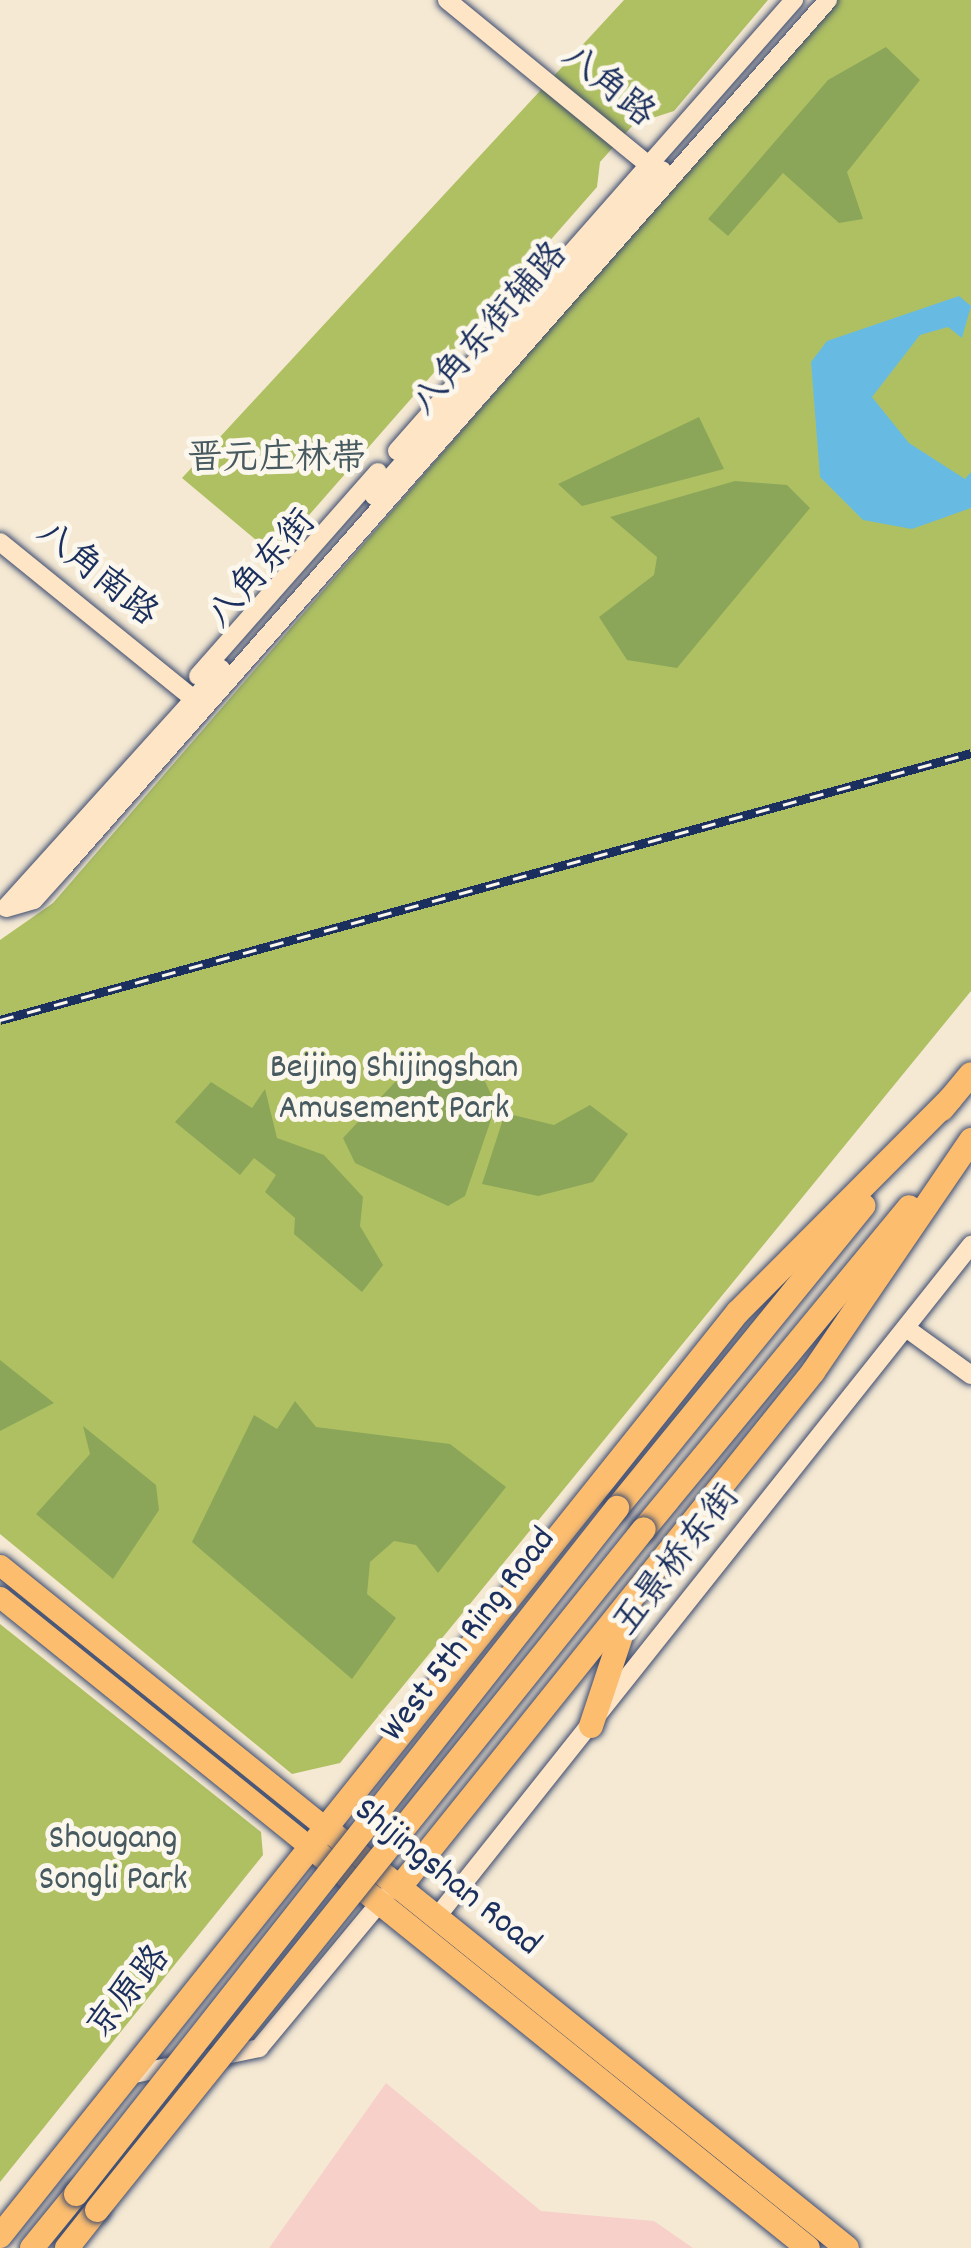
<!DOCTYPE html>
<meta charset="utf-8">
<style>
body{margin:0}
#map{position:relative;width:971px;height:2248px;overflow:hidden;background:#f5e9d3;font-family:Dekko,"LXGW WenKai TC",sans-serif}
div>[style]{position:absolute}
.built>*{inset:0;background:#f7d0c9}
.green>*{inset:0;background:#afc063}
.forest>*{inset:0;background:#8ba659}
.water>*{inset:0;background:#67bbe3}
.roads{filter:drop-shadow(0 0 3px #3c4b70) drop-shadow(0 0 3px #3c4b70)}
.secondary>*{height:18px;margin:-9px;padding:0 9px;transform-origin:9px;border-radius:9px;background:#fee5c5}
.primary>*{height:21px;margin:-10.5px;padding:0 10.5px;transform-origin:10.5px;border-radius:10.5px;background:#fcbd6f}
.highway>*{height:24px;margin:-12px;padding:0 12px;transform-origin:12px;border-radius:12px;background:#fcbd6f}
.rail>*{height:9px;margin-top:-4.5px;transform-origin:0;background:repeating-linear-gradient(90deg,#fbf7ec 0 14px,#1b2f5e 0 28px);box-sizing:border-box;border-block:3px solid #1b2f5e}
.bridges{filter:drop-shadow(0 0 3px #3c4b70) drop-shadow(0 0 3px #3c4b70)}
.highway-bridge>*{height:24px;margin:-12px;padding:0 12px;transform-origin:12px;border-radius:12px;background:#fcbd6f}
span{translate:-50% -50%;white-space:nowrap;text-align:center;line-height:1.15;-webkit-text-stroke:10px #fbf7ec;paint-order:stroke}
.street-label{font-size:36px;color:#1b2f5e}
.park-label{font-size:36px;color:#475a60}
</style>
<div id="map">
<div class="built">
<div style="clip-path:polygon(386px 2083px,541px 2211px,654px 2221px,693px 2248px,269px 2248px)"></div>
</div>
<div class="green">
<div style="clip-path:polygon(624px 0,768px 0,674px 111px,634px 124px,600px 162px,597px 187px,274px 555px,182px 478px)"></div>
<div style="clip-path:polygon(834px 0,971px 0,971px 991px,340px 1763px,292px 1774px,0 1534px,0 940px,53px 903px)"></div>
<div style="clip-path:polygon(0 1624px,261px 1832px,263px 1855px,0 2182px)"></div>
</div>
<div class="forest">
<div style="clip-path:polygon(886px 47px,920px 80px,847px 172px,863px 219px,839px 223px,783px 173px,728px 236px,708px 219px,828px 80px)"></div>
<div style="clip-path:polygon(699px 417px,724px 469px,582px 506px,558px 484px)"></div>
<div style="clip-path:polygon(735px 481px,787px 485px,810px 508px,677px 668px,627px 660px,599px 617px,654px 575px,657px 557px,610px 517px)"></div>
<div style="clip-path:polygon(474px 1058px,496px 1105px,465px 1196px,448px 1206px,355px 1163px,343px 1138px,395px 1082px)"></div>
<div style="clip-path:polygon(211px 1082px,252px 1108px,265px 1089px,277px 1138px,324px 1155px,363px 1197px,360px 1226px,383px 1265px,362px 1292px,294px 1234px,295px 1218px,265px 1192px,276px 1175px,254px 1158px,240px 1175px,175px 1122px)"></div>
<div style="clip-path:polygon(590px 1105px,628px 1134px,593px 1182px,538px 1196px,482px 1184px,505px 1113px,554px 1125px)"></div>
<div style="clip-path:polygon(0 1360px,54px 1403px,0 1431px)"></div>
<div style="clip-path:polygon(295px 1401px,316px 1427px,450px 1444px,506px 1487px,438px 1573px,416px 1545px,394px 1541px,370px 1562px,367px 1594px,396px 1618px,352px 1679px,192px 1542px,254px 1415px,277px 1429px)"></div>
<div style="clip-path:polygon(83px 1426px,156px 1485px,159px 1510px,113px 1579px,36px 1514px,90px 1454px)"></div>
</div>
<div class="water">
<div style="clip-path:polygon(959px 296px,971px 306px,962px 338px,948px 327px,920px 335px,872px 397px,909px 443px,965px 479px,971px 472px,971px 508px,912px 529px,863px 520px,820px 477px,811px 362px,827px 341px)"></div>
</div>
<div class="roads">
<div class="secondary">
<div style="left:447px;top:0;width:271px;rotate:39.3deg"></div>
<div style="left:397px;top:451px;width:601px;rotate:-48.64deg"></div>
<div style="left:374px;top:496px;width:435px;rotate:-48.5deg"></div>
<div style="left:0;top:542px;width:259px;rotate:39deg"></div>
<div style="left:198px;top:676px;width:272px;rotate:-48.6deg"></div>
<div style="left:6px;top:907px;width:321px;rotate:-47.9deg"></div>
<div style="left:6px;top:908px;width:29px;rotate:-16deg"></div>
<div style="left:34px;top:900px;width:40px;rotate:-48deg"></div>
<div style="left:61px;top:870px;width:1160px;rotate:-48.6deg"></div>
<div style="left:906px;top:1328px;width:80px;rotate:35.9deg"></div>
<div style="left:436px;top:1918px;width:860px;rotate:-51.52deg"></div>
<div style="left:129px;top:2075px;width:133px;rotate:-11.7deg"></div>
<div style="left:259px;top:2048px;width:197px;rotate:-50.3deg"></div>
</div>
<div class="primary">
<div style="left:0;top:1565px;width:414px;rotate:38.9deg"></div>
<div style="left:0;top:1597px;width:400px;rotate:38.9deg"></div>
</div>
<div class="highway">
<div style="left:942px;top:1109px;width:45px;rotate:-50.4deg"></div>
<div style="left:617px;top:1508px;width:390px;rotate:-50.8deg"></div>
<div style="left:644px;top:1529px;width:417px;rotate:-50.5deg"></div>
<div style="left:591px;top:1726px;width:120px;rotate:-71.6deg"></div>
<div style="left:322px;top:1825px;width:674px;rotate:38.86deg"></div>
<div style="left:318px;top:1853px;width:629px;rotate:38.87deg"></div>
<div style="left:399px;top:1888px;width:662px;rotate:-51.26deg"></div>
<div style="left:813px;top:1372px;width:281px;rotate:-55.7deg"></div>
<div style="left:0;top:2236px;width:1183px;rotate:-51.39deg"></div>
<div style="left:738px;top:1312px;width:301px;rotate:-45.1deg"></div>
<div style="left:32px;top:2248px;width:70px;rotate:-50.8deg"></div>
<div style="left:67px;top:2248px;width:48px;rotate:-51.7deg"></div>
</div>
</div>
<div class="rail">
<div style="left:0;top:1020px;width:1007px;rotate:-15.37deg"></div>
</div>
<div class="bridges">
<div class="highway-bridge">
<div style="left:76px;top:2194px;width:874px;rotate:-51.74deg"></div>
<div style="left:97px;top:2210px;width:873px;rotate:-51.23deg"></div>
</div>
</div>
<div class="street-label">
<span style="left:606px;top:88px;rotate:39deg">八角路</span>
<span style="left:492px;top:331px;rotate:-49deg">八角东街辅路</span>
<span style="left:264px;top:571px;rotate:-49deg">八角东街</span>
<span style="left:95px;top:576px;rotate:39deg">八角南路</span>
<span style="left:679px;top:1562px;rotate:-52deg">五景桥东街</span>
<span style="left:470px;top:1636px;rotate:-52deg">West 5th Ring Road</span>
<span style="left:446px;top:1879px;rotate:39deg">Shijingshan Road</span>
<span style="left:131px;top:1994px;rotate:-51deg">京原路</span>
</div>
<div class="park-label">
<span style="left:277px;top:462px">晋元庄林带</span>
<span style="left:394px;top:1090px">Beijing Shijingshan<br>Amusement Park</span>
<span style="left:113px;top:1861px">Shougang<br>Songli Park</span>
</div>
</div>
